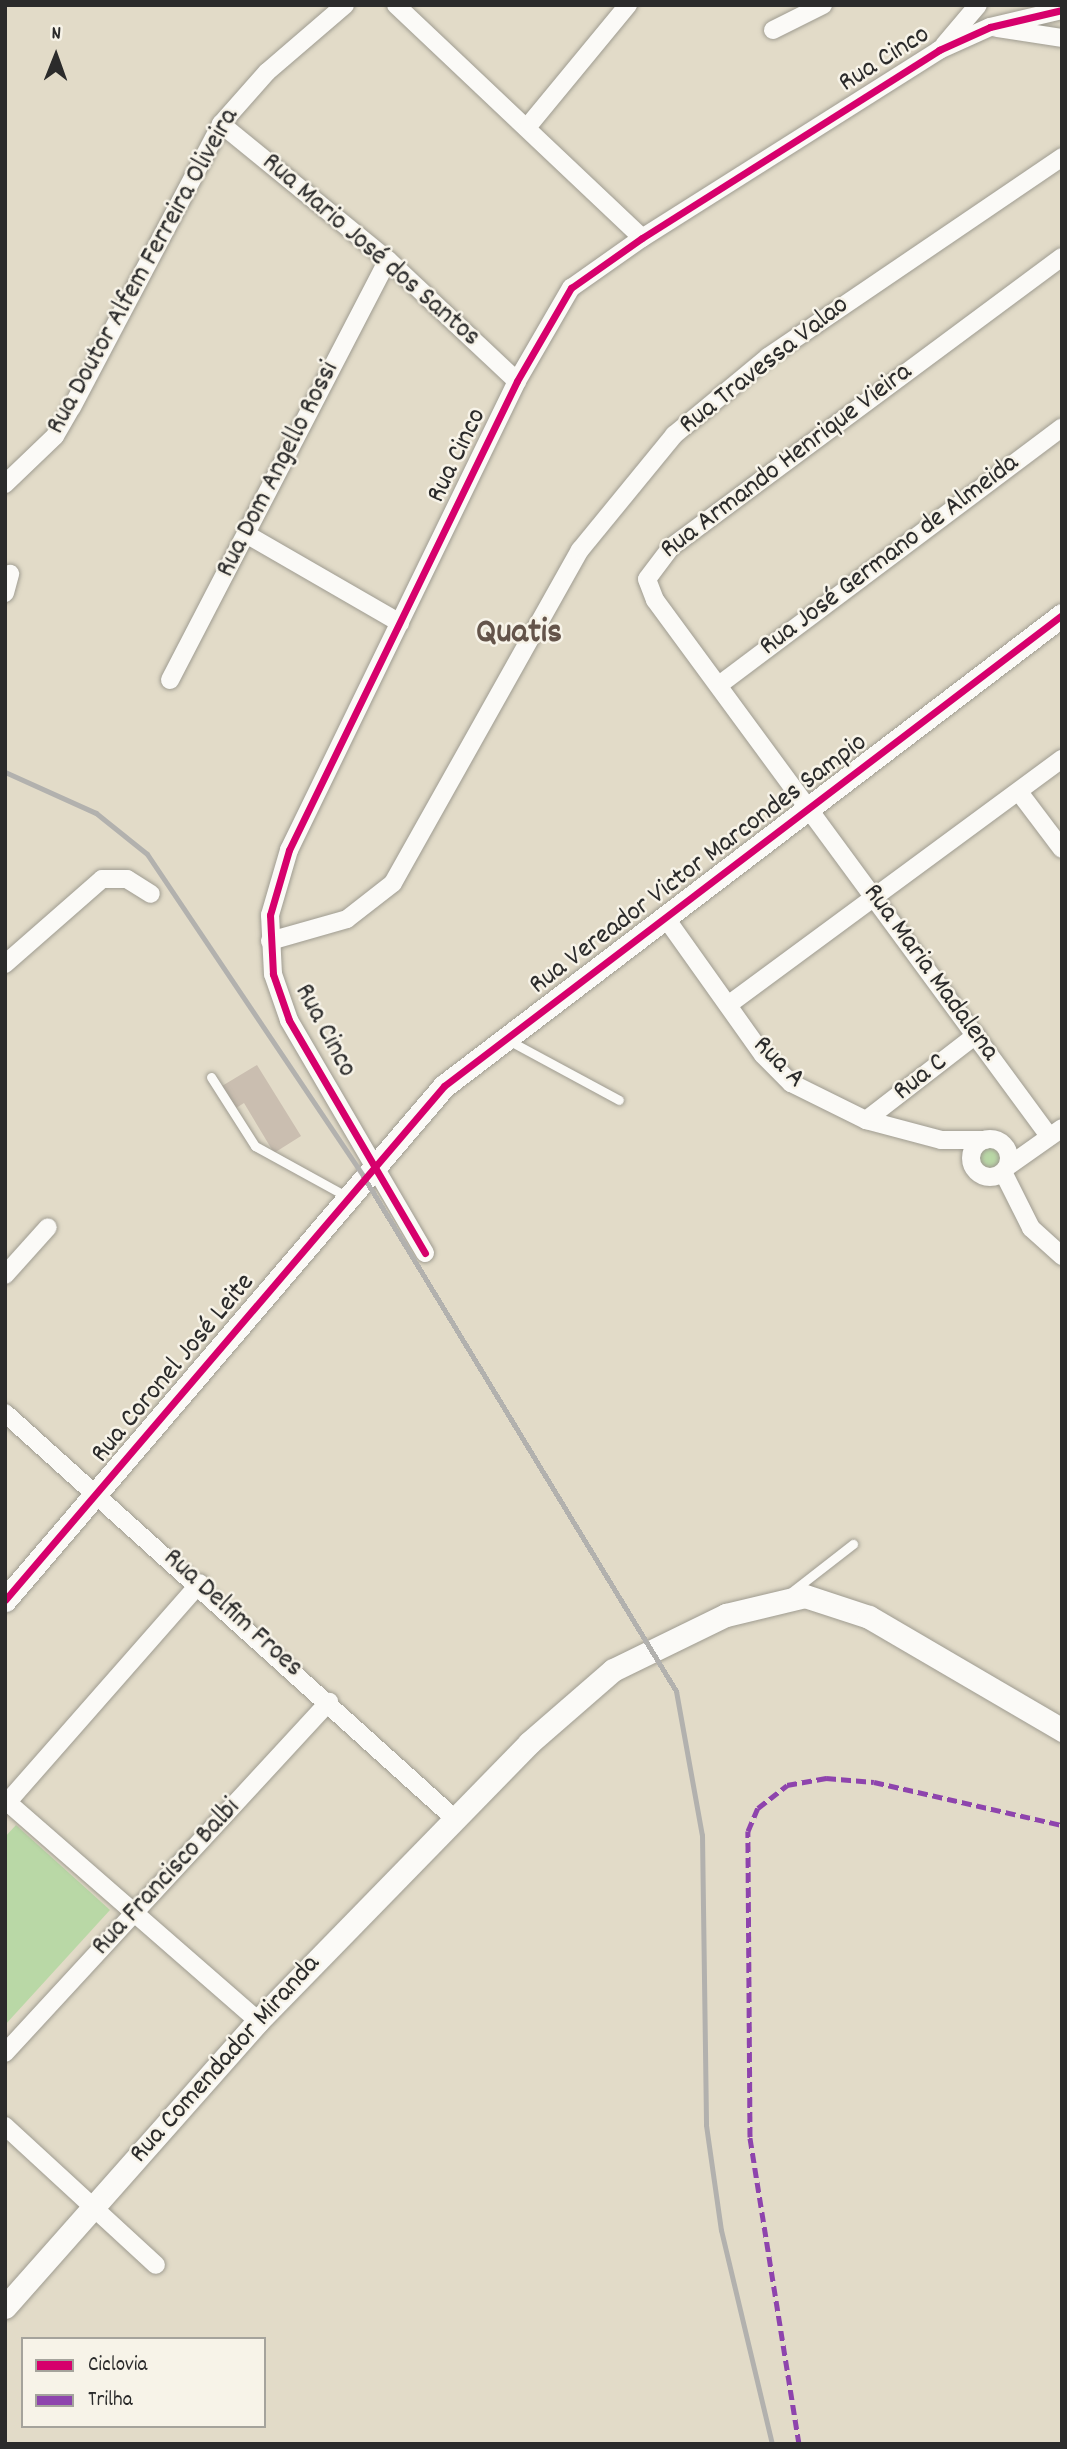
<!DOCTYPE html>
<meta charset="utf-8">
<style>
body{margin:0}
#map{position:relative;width:1067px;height:2449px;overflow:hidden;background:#e2dbc8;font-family:Dekko,sans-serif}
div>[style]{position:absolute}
.green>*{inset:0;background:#b9d8a6}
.round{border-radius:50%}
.building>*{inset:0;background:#cabeb0}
.roads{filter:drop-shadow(0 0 2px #9f9c91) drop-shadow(0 0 2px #9f9c91)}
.service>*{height:9px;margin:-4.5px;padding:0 4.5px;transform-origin:4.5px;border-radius:4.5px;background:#fbfaf7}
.minor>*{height:18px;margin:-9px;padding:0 9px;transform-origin:9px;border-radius:9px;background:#fbfaf7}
.minor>.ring{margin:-9px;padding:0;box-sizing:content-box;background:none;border:18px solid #fbfaf7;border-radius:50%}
.tertiary>*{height:23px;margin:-11.5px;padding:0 11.5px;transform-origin:11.5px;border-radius:11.5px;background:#fbfaf7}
.rail>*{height:5px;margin:-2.5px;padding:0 2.5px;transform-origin:2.5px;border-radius:2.5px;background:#b2b1ae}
.quiet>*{height:5px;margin-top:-2.5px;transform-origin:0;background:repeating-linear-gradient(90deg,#8e44ad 0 10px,transparent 0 15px)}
.cycleway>*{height:7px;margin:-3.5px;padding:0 3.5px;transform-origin:3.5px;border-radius:3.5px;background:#d6006c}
span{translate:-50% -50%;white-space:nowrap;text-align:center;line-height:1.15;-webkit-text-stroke:5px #f7f3e8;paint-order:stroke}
.street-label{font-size:28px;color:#2b2b2b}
.district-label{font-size:35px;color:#64544a;font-weight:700}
.frame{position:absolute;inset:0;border:7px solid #2b2b2b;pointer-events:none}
.legend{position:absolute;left:21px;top:2337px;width:245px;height:91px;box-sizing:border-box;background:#f7f3e8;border:2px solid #a5a39c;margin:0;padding:9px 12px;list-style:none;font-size:21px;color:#2b2b2b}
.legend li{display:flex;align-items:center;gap:14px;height:35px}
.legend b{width:35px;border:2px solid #a5a39c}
.north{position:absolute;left:21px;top:21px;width:70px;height:70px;-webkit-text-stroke:5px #f7f3e8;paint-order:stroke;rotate:1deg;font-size:19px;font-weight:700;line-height:28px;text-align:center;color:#2b2b2b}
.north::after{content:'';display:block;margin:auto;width:24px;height:32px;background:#2b2b2b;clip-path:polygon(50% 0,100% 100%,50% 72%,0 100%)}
</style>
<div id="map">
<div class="green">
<div class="round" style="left:974px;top:1142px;width:32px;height:32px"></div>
<div style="clip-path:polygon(16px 1825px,110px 1910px,5px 2025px,5px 1837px)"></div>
</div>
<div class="building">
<div style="clip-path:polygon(257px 1065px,301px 1136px,274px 1153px,244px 1103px,236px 1108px,222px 1086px)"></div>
</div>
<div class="roads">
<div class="service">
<div style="left:508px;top:1040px;width:126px;rotate:28.4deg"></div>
<div style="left:211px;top:1077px;width:82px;rotate:57.5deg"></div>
<div style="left:255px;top:1146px;width:104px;rotate:28.8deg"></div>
<div style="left:790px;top:1593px;width:80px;rotate:-37.9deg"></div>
</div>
<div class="minor">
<div style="left:396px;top:5px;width:339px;rotate:43.4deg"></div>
<div style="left:997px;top:28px;width:66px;rotate:8.7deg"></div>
<div style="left:773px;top:30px;width:56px;rotate:-26.6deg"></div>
<div style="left:944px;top:45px;width:52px;rotate:-49.6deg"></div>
<div style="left:221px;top:124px;width:215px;rotate:39.2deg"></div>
<div style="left:388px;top:260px;width:177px;rotate:43.2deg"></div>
<div style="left:529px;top:125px;width:156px;rotate:-50.5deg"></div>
<div style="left:5px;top:484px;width:69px;rotate:-43.8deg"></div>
<div style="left:55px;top:436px;width:34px;rotate:-60deg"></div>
<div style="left:72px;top:407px;width:320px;rotate:-62.2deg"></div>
<div style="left:221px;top:124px;width:69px;rotate:-48.5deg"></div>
<div style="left:267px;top:72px;width:103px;rotate:-40.7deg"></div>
<div style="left:246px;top:534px;width:178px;rotate:30deg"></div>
<div style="left:5px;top:593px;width:20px;rotate:-75deg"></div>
<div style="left:170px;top:680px;width:473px;rotate:-62.6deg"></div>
<div style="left:719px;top:685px;width:429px;rotate:-36.9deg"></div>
<div style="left:1019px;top:792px;width:71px;rotate:53deg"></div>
<div style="left:665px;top:917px;width:169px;rotate:54.6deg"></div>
<div style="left:763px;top:1055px;width:40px;rotate:45deg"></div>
<div style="left:791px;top:1083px;width:84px;rotate:26.3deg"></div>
<div style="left:866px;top:1120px;width:78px;rotate:14.9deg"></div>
<div style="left:941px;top:1140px;width:44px"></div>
<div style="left:270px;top:941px;width:80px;rotate:-15.9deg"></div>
<div style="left:347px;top:919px;width:58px;rotate:-38deg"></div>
<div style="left:393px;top:883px;width:382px;rotate:-60.7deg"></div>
<div style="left:580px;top:550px;width:149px;rotate:-50.7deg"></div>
<div style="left:674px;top:435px;width:122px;rotate:-39.7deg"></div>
<div style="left:768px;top:357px;width:356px;rotate:-34.2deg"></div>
<div style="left:5px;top:964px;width:129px;rotate:-41.2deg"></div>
<div style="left:102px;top:879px;width:25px"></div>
<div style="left:127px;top:879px;width:28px;rotate:32deg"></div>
<div style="left:728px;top:1005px;width:415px;rotate:-36.4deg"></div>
<div style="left:866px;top:1120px;width:139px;rotate:-37.7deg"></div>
<div style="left:1049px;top:1136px;width:665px;rotate:-126.32deg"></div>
<div style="left:655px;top:600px;width:22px;rotate:-111deg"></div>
<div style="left:647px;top:579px;width:39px;rotate:-53deg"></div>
<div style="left:670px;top:548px;width:488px;rotate:-36.6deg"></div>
<div class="ring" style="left:971px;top:1139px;width:20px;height:20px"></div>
<div style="left:1007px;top:1167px;width:67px;rotate:-35.3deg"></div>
<div style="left:1003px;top:1172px;width:63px;rotate:63.4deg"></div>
<div style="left:1031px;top:1228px;width:42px;rotate:42.1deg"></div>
<div style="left:425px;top:1253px;width:270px;rotate:-120.3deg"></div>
<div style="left:289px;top:1020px;width:49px;rotate:-109.2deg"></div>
<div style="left:273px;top:974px;width:59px;rotate:-92.9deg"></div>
<div style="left:270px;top:915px;width:68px;rotate:-73.7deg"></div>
<div style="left:289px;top:850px;width:521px;rotate:-64.07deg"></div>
<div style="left:517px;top:381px;width:108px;rotate:-59.9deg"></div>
<div style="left:571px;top:288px;width:87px;rotate:-35.2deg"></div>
<div style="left:642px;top:238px;width:352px;rotate:-32.3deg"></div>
<div style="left:939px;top:50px;width:56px;rotate:-24.3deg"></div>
<div style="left:990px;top:27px;width:74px;rotate:-13.3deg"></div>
<div style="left:5px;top:1275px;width:64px;rotate:-48.1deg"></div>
<div style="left:5px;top:1413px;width:606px;rotate:42.06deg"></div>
<div style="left:5px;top:1800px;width:336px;rotate:41.1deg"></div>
<div style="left:5px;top:1805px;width:295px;rotate:-48.7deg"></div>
<div style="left:5px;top:2053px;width:478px;rotate:-47.3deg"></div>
<div style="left:5px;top:2126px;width:205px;rotate:42.6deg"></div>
</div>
<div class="tertiary">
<div style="left:5px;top:1600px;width:676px;rotate:-49.5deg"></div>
<div style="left:444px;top:1086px;width:777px;rotate:-37.31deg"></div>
<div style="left:5px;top:2307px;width:382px;rotate:-48.5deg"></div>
<div style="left:258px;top:2021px;width:388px;rotate:-45.7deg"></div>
<div style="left:529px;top:1743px;width:111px;rotate:-41deg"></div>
<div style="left:613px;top:1670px;width:126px;rotate:-26deg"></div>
<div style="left:726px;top:1615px;width:81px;rotate:-13.5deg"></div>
<div style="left:805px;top:1596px;width:67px;rotate:18.2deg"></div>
<div style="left:869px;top:1617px;width:224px;rotate:30.3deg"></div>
</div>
</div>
<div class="rail">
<div style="left:5px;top:772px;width:100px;rotate:24.3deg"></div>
<div style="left:96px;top:813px;width:65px;rotate:38.8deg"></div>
<div style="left:147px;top:854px;width:388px;rotate:56.1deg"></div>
<div style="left:363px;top:1176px;width:603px;rotate:58.71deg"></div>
<div style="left:676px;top:1691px;width:146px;rotate:79.8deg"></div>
<div style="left:702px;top:1835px;width:290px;rotate:89.2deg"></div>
<div style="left:706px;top:2125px;width:106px;rotate:81.9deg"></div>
<div style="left:721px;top:2230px;width:220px;rotate:76.6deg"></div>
</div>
<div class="quiet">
<div style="left:799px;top:2444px;width:311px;rotate:-99.1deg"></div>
<div style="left:750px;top:2137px;width:306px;rotate:-90.4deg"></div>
<div style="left:748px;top:1831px;width:25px;rotate:-67deg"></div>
<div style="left:758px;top:1808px;width:37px;rotate:-38deg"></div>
<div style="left:787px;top:1785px;width:40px;rotate:-10deg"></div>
<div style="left:826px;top:1778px;width:48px;rotate:4.8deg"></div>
<div style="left:874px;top:1782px;width:193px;rotate:12.9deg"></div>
</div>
<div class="cycleway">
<div style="left:425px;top:1253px;width:270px;rotate:-120.3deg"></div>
<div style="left:289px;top:1020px;width:49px;rotate:-109.2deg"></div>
<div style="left:273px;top:974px;width:59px;rotate:-92.9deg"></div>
<div style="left:270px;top:915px;width:68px;rotate:-73.7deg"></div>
<div style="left:289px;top:850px;width:521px;rotate:-64.07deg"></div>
<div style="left:517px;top:381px;width:108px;rotate:-59.9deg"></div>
<div style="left:571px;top:288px;width:87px;rotate:-35.2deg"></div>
<div style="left:642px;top:238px;width:352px;rotate:-32.3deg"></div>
<div style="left:939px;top:50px;width:56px;rotate:-24.3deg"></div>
<div style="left:990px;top:27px;width:74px;rotate:-13.3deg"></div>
<div style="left:5px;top:1600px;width:676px;rotate:-49.5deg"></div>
<div style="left:444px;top:1086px;width:777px;rotate:-37.31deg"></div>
</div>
<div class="street-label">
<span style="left:885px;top:60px;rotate:-32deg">Rua Cinco</span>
<span style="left:370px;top:251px;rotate:41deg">Rua Mario José dos Santos</span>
<span style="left:144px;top:272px;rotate:-61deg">Rua Doutor Alfem Ferreira Oliveira</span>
<span style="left:765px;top:366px;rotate:-38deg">Rua Travessa Valao</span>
<span style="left:458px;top:456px;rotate:-64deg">Rua Cinco</span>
<span style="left:787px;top:462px;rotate:-37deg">Rua Armando Henrique Vieira</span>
<span style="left:279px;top:470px;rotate:-63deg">Rua Dom Angello Rossi</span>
<span style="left:890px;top:556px;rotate:-37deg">Rua José Germano de Almeida</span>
<span style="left:699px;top:865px;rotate:-37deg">Rua Vereador Victor Marcondes Sampio</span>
<span style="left:930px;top:973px;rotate:54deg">Rua Maria Madalena</span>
<span style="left:324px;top:1031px;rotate:62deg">Rua Cinco</span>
<span style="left:778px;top:1063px;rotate:45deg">Rua A</span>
<span style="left:921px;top:1078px;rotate:-38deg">Rua C</span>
<span style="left:174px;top:1369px;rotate:-50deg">Rua Coronel José Leite</span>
<span style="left:232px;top:1614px;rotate:42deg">Rua Delfim Froes</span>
<span style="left:167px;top:1878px;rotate:-47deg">Rua Francisco Balbi</span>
<span style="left:226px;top:2060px;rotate:-48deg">Rua Comendador Miranda</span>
</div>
<div class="district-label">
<span style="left:519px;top:634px">Quatis</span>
</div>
<div class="frame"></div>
<ul class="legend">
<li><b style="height:9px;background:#d6006c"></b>Ciclovia</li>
<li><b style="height:9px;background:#8e44ad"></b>Trilha</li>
</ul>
<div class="north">N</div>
</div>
